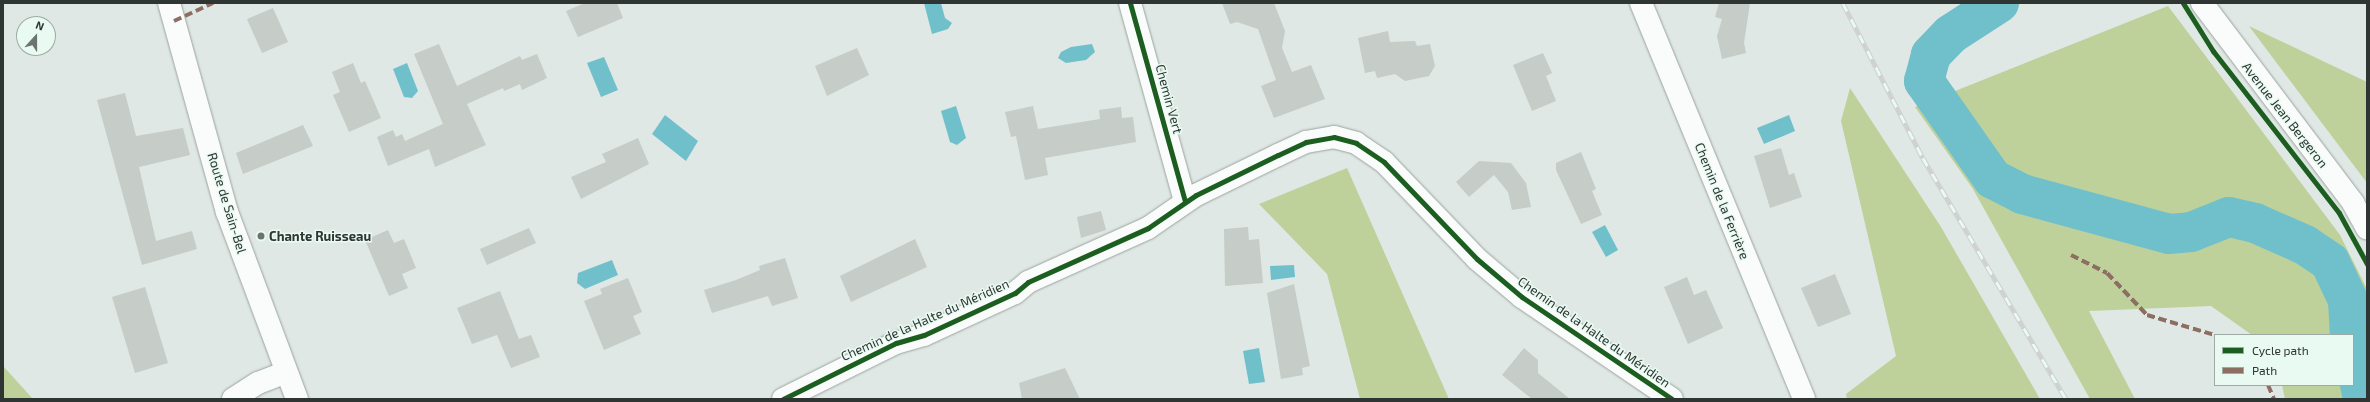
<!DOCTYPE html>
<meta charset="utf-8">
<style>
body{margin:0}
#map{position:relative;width:2370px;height:402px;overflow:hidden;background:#dfe8e4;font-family:"Exo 2",sans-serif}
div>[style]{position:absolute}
.forest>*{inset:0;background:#bed19b}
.water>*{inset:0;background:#70c0cc}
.river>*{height:40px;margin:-20px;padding:0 20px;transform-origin:20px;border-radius:20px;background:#70c0cc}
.building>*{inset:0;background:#c6ccc8}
.roads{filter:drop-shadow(0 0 1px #9ca3a0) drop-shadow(0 0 1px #9ca3a0)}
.minor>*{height:22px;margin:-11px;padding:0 11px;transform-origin:11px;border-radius:11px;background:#fafcfb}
.tertiary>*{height:22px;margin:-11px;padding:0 11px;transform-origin:11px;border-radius:11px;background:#fafcfb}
.secondary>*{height:22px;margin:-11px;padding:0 11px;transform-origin:11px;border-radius:11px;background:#fafcfb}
.rail>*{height:4.5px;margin-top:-2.25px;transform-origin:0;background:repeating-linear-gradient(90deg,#e9faf2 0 9px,#cfd1d0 0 18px);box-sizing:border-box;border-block:1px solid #cfd1d0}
.quiet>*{height:4px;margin-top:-2px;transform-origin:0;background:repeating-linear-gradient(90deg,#8d6e63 0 8px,transparent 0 12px)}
.cycleway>*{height:5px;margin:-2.5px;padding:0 2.5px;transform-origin:2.5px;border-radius:2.5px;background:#1b5e20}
.dots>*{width:11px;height:11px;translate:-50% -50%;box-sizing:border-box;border:2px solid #e9faf2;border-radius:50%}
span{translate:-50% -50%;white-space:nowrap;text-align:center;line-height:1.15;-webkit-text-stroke:3px #e9faf2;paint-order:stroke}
.street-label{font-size:13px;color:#2e3532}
.poi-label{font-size:13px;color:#2e3532;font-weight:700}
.left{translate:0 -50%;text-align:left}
.frame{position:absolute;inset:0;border:4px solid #2e3532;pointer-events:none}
.legend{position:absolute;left:2214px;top:334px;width:140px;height:52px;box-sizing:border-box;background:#e9faf2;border:1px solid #9eaba5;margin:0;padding:5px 7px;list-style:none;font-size:12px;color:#2e3532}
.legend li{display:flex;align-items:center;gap:8px;height:20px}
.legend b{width:20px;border:1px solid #9eaba5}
.north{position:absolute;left:16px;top:16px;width:40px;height:40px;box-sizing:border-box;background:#e9faf2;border:1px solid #9eaba5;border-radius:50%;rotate:21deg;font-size:11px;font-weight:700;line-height:16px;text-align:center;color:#2e3532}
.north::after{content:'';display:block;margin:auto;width:14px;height:18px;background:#6c7470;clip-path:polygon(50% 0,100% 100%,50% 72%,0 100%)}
</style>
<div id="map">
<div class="forest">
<div style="clip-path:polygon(2168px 6px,2340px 235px,2367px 289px,2367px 399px,2285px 399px,2282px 385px,2353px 385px,2353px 335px,2252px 335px,2211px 306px,2089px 311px,2135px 399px,2090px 399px,1973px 189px,1915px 107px)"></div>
<div style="clip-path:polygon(2249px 26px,2367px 82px,2367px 183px)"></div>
<div style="clip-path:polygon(1850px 88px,1941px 227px,2040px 399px,1847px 399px,1846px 394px,1896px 356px,1841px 121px)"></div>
<div style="clip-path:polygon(1347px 168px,1449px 399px,1360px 399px,1327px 274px,1259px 204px)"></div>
<div style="clip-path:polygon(3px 366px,33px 399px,3px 399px)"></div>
</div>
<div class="water">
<div style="clip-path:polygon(924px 3px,941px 3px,945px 18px,952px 23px,948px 29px,932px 34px)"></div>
<div style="clip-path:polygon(1092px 44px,1095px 52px,1086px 60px,1066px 63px,1058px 58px,1061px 52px,1071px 47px)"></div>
<div style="clip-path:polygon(604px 57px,618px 90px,601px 97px,587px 63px)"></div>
<div style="clip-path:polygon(407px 63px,418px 91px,412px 98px,404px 97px,393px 69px)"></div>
<div style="clip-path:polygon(956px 106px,966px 138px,957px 145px,950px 142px,941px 111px)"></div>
<div style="clip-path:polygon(665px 115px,698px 141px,686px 161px,652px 134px)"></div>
<div style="clip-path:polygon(1789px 115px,1795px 131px,1764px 144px,1757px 128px)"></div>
<div style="clip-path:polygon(1605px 225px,1618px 250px,1606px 257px,1592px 232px)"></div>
<div style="clip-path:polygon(612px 260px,618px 275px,585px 289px,577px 283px,578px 273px)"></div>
<div style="clip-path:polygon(1294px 265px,1295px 277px,1271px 280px,1270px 266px)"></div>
<div style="clip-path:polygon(1259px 348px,1265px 382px,1249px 384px,1243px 351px)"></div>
</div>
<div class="river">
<div style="left:1999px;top:3px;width:57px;rotate:147.1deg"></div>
<div style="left:1951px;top:34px;width:29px;rotate:134deg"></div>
<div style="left:1931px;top:55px;width:27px;rotate:105deg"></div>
<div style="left:1924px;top:81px;width:120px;rotate:54.9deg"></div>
<div style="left:1993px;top:179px;width:33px;rotate:27deg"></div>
<div style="left:2022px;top:194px;width:152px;rotate:15.2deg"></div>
<div style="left:2169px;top:234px;width:22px;rotate:-5deg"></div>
<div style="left:2191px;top:232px;width:41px;rotate:-21.5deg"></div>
<div style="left:2229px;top:217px;width:27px;rotate:13deg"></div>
<div style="left:2255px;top:223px;width:55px;rotate:23.7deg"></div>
<div style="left:2305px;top:245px;width:30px;rotate:34deg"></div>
<div style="left:2330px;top:262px;width:42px;rotate:64.7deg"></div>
<div style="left:2348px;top:300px;width:35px;rotate:87deg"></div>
<div style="left:2353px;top:350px;width:50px;rotate:78.5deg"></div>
</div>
<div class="building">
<div style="clip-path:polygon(585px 3px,617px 3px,623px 18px,578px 37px,566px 11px)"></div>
<div style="clip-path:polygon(1222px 3px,1274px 3px,1285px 31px,1282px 48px,1292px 72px,1311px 65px,1325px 99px,1274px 118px,1261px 86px,1276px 80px,1258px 29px,1237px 22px,1230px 24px)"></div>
<div style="clip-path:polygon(1719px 3px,1750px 3px,1744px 43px,1746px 53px,1722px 59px,1717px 36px,1722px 19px,1715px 17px)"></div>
<div style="clip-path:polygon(273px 8px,288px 42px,262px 53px,247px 19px)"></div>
<div style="clip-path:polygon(1388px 31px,1390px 42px,1415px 41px,1417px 46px,1430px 44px,1435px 66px,1429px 76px,1405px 81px,1395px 74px,1377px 78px,1375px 71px,1365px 73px,1358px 38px)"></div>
<div style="clip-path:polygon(439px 44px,457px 86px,520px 56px,522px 60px,537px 54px,547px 78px,522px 90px,520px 84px,504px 91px,503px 88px,467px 104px,486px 145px,435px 167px,429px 149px,388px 166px,377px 137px,393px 130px,396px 137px,402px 134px,405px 141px,443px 124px,414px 54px)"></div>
<div style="clip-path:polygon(857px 48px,869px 75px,827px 96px,815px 66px)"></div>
<div style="clip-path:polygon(1543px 53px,1552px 73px,1546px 76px,1556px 101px,1532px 111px,1513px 65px)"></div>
<div style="clip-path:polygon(353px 63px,361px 83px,365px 81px,381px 118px,349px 132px,333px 95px,340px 92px,332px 72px)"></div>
<div style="clip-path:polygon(125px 93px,136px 136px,183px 128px,190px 155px,139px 167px,156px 241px,192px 231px,197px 249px,142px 265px,97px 100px)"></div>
<div style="clip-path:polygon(1033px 106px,1038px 129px,1100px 119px,1099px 110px,1121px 107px,1122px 118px,1133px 117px,1136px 142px,1045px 158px,1048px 175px,1025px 180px,1016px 136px,1011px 137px,1005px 112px)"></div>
<div style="clip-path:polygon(303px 125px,313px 146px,243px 174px,236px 153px)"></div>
<div style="clip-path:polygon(638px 138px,649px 164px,581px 199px,571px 177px,606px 162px,602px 154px)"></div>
<div style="clip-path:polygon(1781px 148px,1789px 175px,1794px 173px,1802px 197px,1770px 208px,1754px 156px)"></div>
<div style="clip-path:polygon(1581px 152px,1596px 189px,1592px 191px,1602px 215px,1581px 224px,1556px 170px,1556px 163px)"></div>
<div style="clip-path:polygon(1479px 161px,1511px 163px,1526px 183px,1531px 207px,1512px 210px,1508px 192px,1494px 175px,1469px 197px,1456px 182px)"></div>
<div style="clip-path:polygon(1101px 211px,1106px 230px,1081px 238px,1077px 217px)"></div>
<div style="clip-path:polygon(1248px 227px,1249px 240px,1259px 239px,1263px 283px,1225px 286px,1224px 229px)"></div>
<div style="clip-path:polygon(529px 228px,536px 243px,487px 265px,480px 249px)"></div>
<div style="clip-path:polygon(388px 230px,394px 243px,404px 239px,416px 268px,402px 274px,408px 288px,389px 296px,365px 240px)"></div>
<div style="clip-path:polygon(915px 239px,927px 267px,851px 302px,840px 276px)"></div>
<div style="clip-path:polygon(785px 258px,798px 298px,772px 306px,768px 296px,712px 313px,704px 290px,736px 280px,760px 270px,759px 266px)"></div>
<div style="clip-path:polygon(1835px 274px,1851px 314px,1818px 327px,1801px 288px)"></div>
<div style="clip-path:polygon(1687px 277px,1694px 295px,1706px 290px,1723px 328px,1688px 344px,1664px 287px)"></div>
<div style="clip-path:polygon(628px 278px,642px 312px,633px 316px,641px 334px,604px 350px,584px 301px,602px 294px,600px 289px)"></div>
<div style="clip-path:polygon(1294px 284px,1310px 366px,1302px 368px,1303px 375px,1281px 379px,1267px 293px)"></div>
<div style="clip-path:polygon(145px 287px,168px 363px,135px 373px,112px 297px)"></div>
<div style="clip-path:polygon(500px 291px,519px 339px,531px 335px,540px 357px,511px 368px,497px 335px,472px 344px,457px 308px)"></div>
<div style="clip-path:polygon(1524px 348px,1538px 360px,1538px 373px,1570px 399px,1532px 399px,1502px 375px)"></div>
<div style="clip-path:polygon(1065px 368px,1080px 399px,1022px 399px,1019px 383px)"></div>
</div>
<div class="roads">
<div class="minor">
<div style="left:1130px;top:3px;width:205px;rotate:74.5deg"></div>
<div style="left:233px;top:399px;width:30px;rotate:-33deg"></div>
<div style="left:258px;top:383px;width:30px;rotate:-21deg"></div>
</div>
<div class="tertiary">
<div style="left:1641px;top:3px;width:428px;rotate:67.6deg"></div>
<div style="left:2202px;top:3px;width:251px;rotate:52.9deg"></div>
<div style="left:2353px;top:203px;width:29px;rotate:61deg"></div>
<div style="left:783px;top:399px;width:126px;rotate:-26.4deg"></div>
<div style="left:896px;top:343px;width:29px;rotate:-16deg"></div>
<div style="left:924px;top:335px;width:100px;rotate:-24.8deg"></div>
<div style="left:1015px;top:293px;width:17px;rotate:-40deg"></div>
<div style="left:1028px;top:282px;width:132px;rotate:-24.2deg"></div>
<div style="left:1148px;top:228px;width:58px;rotate:-34.5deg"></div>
<div style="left:1196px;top:195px;width:91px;rotate:-26deg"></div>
<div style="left:1278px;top:155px;width:31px;rotate:-25deg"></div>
<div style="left:1306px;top:142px;width:28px;rotate:-10deg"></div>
<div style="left:1334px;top:137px;width:23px;rotate:15deg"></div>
<div style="left:1356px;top:143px;width:34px;rotate:34deg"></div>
<div style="left:1384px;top:162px;width:134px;rotate:46.2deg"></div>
<div style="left:1477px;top:259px;width:59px;rotate:40.2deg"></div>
<div style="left:1522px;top:297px;width:181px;rotate:34.2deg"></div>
</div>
<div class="secondary">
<div style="left:169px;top:3px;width:217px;rotate:74.5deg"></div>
<div style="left:227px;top:212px;width:200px;rotate:69.5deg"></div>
</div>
</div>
<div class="rail">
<div style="left:1843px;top:3px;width:174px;rotate:62.7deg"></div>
<div style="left:1923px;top:158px;width:280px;rotate:59.3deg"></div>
</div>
<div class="quiet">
<div style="left:174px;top:21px;width:43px;rotate:-24.8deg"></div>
<div style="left:2071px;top:255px;width:40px;rotate:26.6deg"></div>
<div style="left:2107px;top:273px;width:58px;rotate:46.4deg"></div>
<div style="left:2147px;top:315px;width:71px;rotate:16.4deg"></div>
<div style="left:2268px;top:385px;width:15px;rotate:67deg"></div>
</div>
<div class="cycleway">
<div style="left:1130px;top:3px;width:205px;rotate:74.5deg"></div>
<div style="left:2183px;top:3px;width:57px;rotate:58deg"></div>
<div style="left:2213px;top:51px;width:205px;rotate:52.1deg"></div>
<div style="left:2339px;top:213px;width:58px;rotate:61.2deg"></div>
<div style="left:783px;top:399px;width:126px;rotate:-26.4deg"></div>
<div style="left:896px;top:343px;width:29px;rotate:-16deg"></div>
<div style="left:924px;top:335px;width:100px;rotate:-24.8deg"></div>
<div style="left:1015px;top:293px;width:17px;rotate:-40deg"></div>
<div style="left:1028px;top:282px;width:132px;rotate:-24.2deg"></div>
<div style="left:1148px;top:228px;width:58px;rotate:-34.5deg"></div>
<div style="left:1196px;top:195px;width:91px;rotate:-26deg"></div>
<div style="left:1278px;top:155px;width:31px;rotate:-25deg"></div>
<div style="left:1306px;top:142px;width:28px;rotate:-10deg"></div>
<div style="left:1334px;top:137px;width:23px;rotate:15deg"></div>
<div style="left:1356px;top:143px;width:34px;rotate:34deg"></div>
<div style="left:1384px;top:162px;width:134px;rotate:46.2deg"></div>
<div style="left:1477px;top:259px;width:59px;rotate:40.2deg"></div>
<div style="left:1522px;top:297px;width:181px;rotate:34.2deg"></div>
</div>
<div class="dots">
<div style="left:261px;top:236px;background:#6c7470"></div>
</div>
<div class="street-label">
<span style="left:1169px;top:99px;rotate:75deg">Chemin Vert</span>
<span style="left:2285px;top:115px;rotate:52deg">Avenue Jean Bergeron</span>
<span style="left:1722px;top:201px;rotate:68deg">Chemin de la Ferrière</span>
<span style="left:227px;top:203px;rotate:73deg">Route de Sain-Bel</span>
<span style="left:925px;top:320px;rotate:-24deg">Chemin de la Halte du Méridien</span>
<span style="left:1594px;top:332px;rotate:35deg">Chemin de la Halte du Méridien</span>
</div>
<div class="poi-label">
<span class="left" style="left:269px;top:236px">Chante Ruisseau</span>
</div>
<div class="frame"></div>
<ul class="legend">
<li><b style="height:5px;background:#1b5e20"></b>Cycle path</li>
<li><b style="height:5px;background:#8d6e63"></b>Path</li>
</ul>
<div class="north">N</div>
</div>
